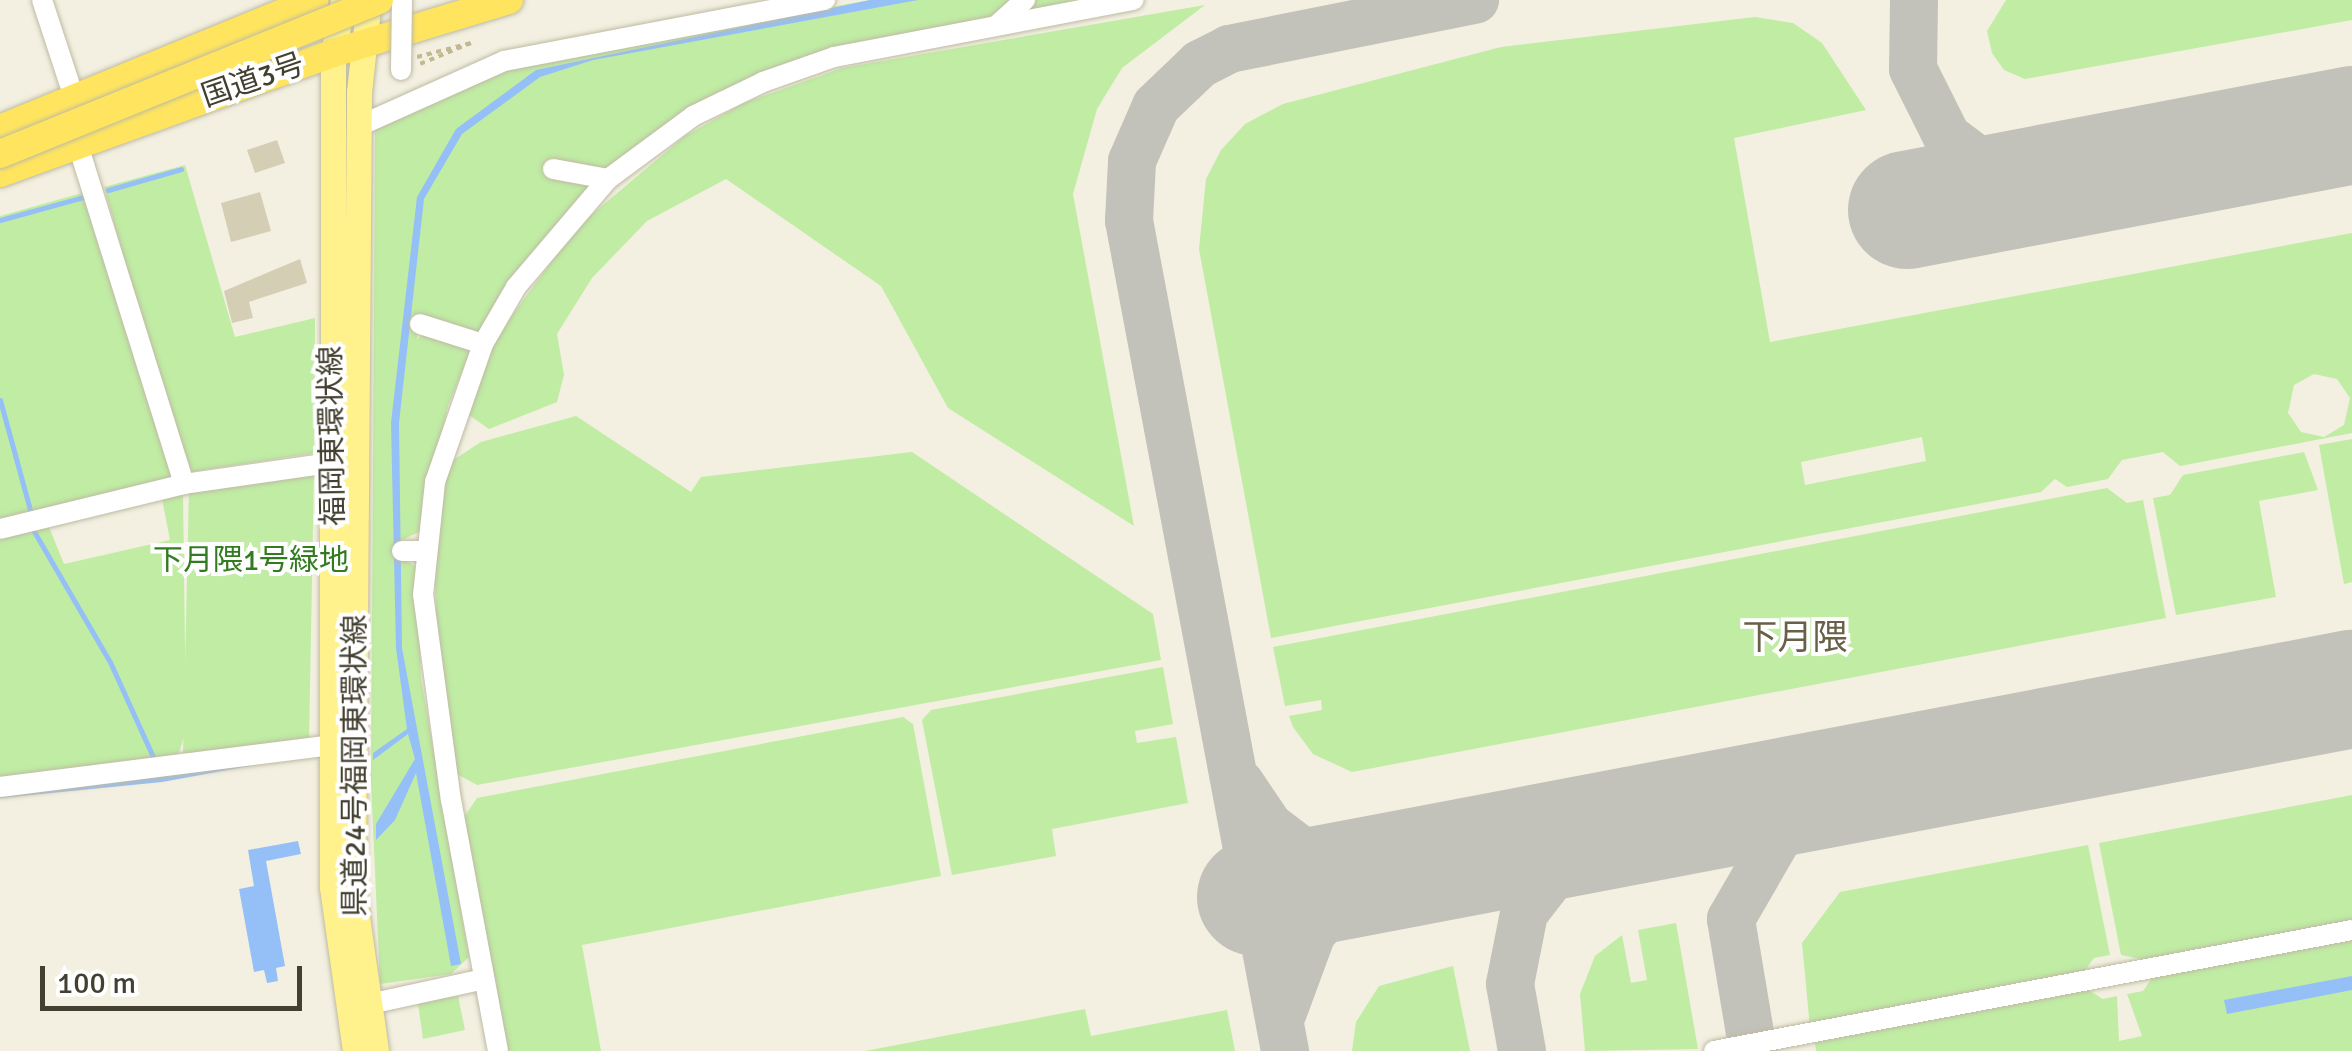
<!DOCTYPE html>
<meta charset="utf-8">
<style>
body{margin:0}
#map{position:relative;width:2352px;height:1051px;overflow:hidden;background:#f3f0e1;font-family:Signika,"Noto Sans JP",sans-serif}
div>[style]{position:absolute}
.green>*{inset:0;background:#c0eca4}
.water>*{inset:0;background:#95bff7}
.stream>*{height:5px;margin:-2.5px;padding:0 2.5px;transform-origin:2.5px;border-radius:2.5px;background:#95bff7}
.taxiway>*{height:48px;margin:-24px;padding:0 24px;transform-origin:24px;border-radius:24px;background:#c3c2ba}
.runway>*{height:118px;margin:-59px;padding:0 59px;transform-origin:59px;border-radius:59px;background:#c3c2ba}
.building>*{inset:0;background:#d4ceb5}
.path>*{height:4px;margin-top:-2px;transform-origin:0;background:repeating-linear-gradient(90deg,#c2b992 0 5px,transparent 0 10px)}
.roads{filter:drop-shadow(0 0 2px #bebaa3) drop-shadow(0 0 2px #bebaa3)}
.minor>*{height:20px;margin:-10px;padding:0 10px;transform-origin:10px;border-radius:10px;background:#fff}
.major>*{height:25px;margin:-12.5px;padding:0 12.5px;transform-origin:12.5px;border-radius:12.5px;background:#fff28d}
.highway>*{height:28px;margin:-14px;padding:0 14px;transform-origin:14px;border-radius:14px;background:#ffe55f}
.bridges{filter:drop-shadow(0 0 2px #bebaa3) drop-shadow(0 0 2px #bebaa3)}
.minor-bridge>*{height:20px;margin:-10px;padding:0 10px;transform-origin:10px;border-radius:10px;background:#fff}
.highway-bridge>*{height:28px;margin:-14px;padding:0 14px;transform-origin:14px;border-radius:14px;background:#ffe55f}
span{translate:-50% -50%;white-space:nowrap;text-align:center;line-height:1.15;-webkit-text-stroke:8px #fff;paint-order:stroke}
.street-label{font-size:30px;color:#444031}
.park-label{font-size:30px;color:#337b20}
.quarter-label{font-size:35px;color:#686047}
.scale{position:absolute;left:40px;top:966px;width:262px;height:45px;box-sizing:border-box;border:5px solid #444031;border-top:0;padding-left:12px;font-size:30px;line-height:35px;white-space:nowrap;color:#444031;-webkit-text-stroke:8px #fff;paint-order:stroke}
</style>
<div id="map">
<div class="green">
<div style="clip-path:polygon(870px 0,1092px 0,833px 49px,595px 181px,508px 283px,479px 335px,420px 317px,417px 339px,427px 332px,473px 345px,448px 406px,419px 532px,402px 540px,402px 559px,417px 567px,421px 678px,469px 957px,451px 974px,380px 984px,371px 781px,375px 127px,521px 63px)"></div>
<div style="clip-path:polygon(2006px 0,2352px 0,2352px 20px,2025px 79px,2004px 70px,1992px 53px,1987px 31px)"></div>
<div style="clip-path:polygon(1205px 5px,1122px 68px,1097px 109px,1073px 194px,1134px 526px,948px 408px,881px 286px,726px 179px,647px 221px,592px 278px,557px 334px,564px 375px,557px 402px,489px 429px,466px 413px,494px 340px,577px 227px,685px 136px,744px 103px,842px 68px)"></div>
<div style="clip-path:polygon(evenodd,1755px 17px,1793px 23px,1822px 43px,1866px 110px,1734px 138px,1770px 342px,2352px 233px,2352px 433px,2180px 466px,2163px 452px,2122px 460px,2108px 479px,2067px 487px,2055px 479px,2041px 492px,1271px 638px,1199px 249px,1206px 179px,1221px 150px,1245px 124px,1283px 104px,1501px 47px,1755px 17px,2314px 374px,2337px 379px,2350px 398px,2344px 425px,2324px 437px,2301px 432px,2288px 413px,2294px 385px,2314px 374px,1755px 17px,1922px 437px,1926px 461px,1805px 485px,1801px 462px,1922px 437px)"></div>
<div style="clip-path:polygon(185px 165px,235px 337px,315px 318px,314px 453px,184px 473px,104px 187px)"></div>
<div style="clip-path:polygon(89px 191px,173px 478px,0 521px,0 216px)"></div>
<div style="clip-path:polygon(576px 416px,691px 492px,701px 477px,912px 452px,1153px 614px,1161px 660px,477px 785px,453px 772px,436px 613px,434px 529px,447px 464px,481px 442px)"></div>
<div style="clip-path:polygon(2352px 439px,2352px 582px,2344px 584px,2319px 445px)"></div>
<div style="clip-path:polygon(2304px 452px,2318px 490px,2259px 501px,2276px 597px,2176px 615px,2153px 498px,2170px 495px,2183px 475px)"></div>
<div style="clip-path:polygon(314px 472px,309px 742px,183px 755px,189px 489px)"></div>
<div style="clip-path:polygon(2107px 488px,2127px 503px,2143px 500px,2166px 618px,1352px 772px,1313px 754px,1293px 727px,1289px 716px,1322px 710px,1321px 700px,1285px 706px,1273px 647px)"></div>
<div style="clip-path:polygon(183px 493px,186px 730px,175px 766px,0 783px,0 537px,49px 527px,64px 564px,170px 540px,162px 499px)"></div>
<div style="clip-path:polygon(1163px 667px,1173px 724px,1135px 731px,1137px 743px,1176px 737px,1188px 803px,1052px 829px,1056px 856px,952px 875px,922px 720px,931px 710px)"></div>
<div style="clip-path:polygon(903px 717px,913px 724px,941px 876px,582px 945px,601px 1051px,505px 1051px,464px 817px,477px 798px)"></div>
<div style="clip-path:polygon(2352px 795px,2352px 925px,2156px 962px,2121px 955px,2099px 843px)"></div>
<div style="clip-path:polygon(2088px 845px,2110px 955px,2094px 958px,2081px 976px,1810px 1028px,1802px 943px,1840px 892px)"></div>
<div style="clip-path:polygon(1676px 923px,1698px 1049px,1585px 1051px,1580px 994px,1595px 956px,1622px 935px,1631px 983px,1647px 980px,1638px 930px)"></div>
<div style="clip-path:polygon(2352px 935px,2352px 1051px,1816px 1051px,1814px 1036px,2080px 985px,2103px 999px,2117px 996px,2119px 1041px,2142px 1036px,2127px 994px,2143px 991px,2157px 971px)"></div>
<div style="clip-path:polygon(1453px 966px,1470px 1051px,1352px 1051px,1356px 1022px,1379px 986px)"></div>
<div style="clip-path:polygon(458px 996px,465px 1030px,423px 1039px,418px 1003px)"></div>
<div style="clip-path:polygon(1085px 1009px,1091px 1036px,1227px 1010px,1235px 1051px,865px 1051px)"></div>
</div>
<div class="water">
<div style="clip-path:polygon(870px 0,918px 0,593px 60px,540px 77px,462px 134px,424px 199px,399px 423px,402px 648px,461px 964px,451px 966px,416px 773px,395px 820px,376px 840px,376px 824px,415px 759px,408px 734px,373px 760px,373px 753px,407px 729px,396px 648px,391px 423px,417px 197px,456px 129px,536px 70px)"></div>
<div style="clip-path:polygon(303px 756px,162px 782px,0 798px,0 792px)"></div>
<div style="clip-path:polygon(298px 841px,301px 854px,266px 861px,285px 966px,276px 968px,278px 981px,267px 983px,264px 970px,254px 972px,239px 889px,254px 886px,248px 850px)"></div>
<div style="clip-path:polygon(2352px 976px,2352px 990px,2227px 1014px,2224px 1000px)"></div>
</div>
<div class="stream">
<div style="left:108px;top:190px;width:76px;rotate:-16deg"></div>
<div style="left:0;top:220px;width:90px;rotate:-15.4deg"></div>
<div style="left:0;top:400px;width:121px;rotate:74.7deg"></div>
<div style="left:32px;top:528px;width:155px;rotate:59.8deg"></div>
<div style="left:110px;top:662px;width:109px;rotate:65.6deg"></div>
</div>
<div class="taxiway">
<div style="left:1914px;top:0;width:69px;rotate:90.8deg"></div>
<div style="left:1913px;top:69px;width:76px;rotate:63.4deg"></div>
<div style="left:1947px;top:137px;width:49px;rotate:36.6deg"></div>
<div style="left:1986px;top:166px;width:78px;rotate:10.3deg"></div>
<div style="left:1240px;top:783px;width:52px;rotate:56deg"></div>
<div style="left:1269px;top:826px;width:43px;rotate:37.4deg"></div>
<div style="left:1303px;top:852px;width:85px;rotate:13.5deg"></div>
<div style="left:1283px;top:1012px;width:84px;rotate:-69.8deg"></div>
<div style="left:1312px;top:933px;width:42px;rotate:-47.9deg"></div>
<div style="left:1340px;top:902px;width:55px;rotate:-33.1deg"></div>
<div style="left:1285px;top:1051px;width:845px;rotate:-100.64deg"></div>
<div style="left:1129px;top:221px;width:60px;rotate:-87.1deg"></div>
<div style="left:1132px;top:161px;width:60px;rotate:-66.4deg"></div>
<div style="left:1156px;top:106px;width:61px;rotate:-43.7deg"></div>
<div style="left:1200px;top:64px;width:33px;rotate:-27deg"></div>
<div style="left:1229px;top:49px;width:251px;rotate:-11.3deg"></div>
<div style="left:1522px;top:1051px;width:68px;rotate:-100.2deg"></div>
<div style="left:1510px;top:984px;width:72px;rotate:-78.8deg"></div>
<div style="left:1524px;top:913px;width:72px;rotate:-52.3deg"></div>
<div style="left:1568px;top:856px;width:72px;rotate:-25.5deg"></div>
<div style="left:1753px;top:1051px;width:134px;rotate:-99.5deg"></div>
<div style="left:1731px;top:919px;width:104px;rotate:-60deg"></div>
<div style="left:1783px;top:829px;width:74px;rotate:-35.6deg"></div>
</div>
<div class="runway">
<div style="left:1907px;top:210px;width:453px;rotate:-10.8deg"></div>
<div style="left:1256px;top:897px;width:1116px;rotate:-10.75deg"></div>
</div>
<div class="building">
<div style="clip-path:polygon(277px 140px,285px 163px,255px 173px,247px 150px)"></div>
<div style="clip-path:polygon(260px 192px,271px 231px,231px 242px,221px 203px)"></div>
<div style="clip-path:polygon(300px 259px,307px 283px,249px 302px,253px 318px,232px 323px,224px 291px)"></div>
</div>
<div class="path">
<div style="left:417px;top:57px;width:56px;rotate:-14.5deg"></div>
<div style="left:471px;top:43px;width:55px;rotate:157.6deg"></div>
</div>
<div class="roads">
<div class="minor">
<div style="left:42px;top:0;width:89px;rotate:71.8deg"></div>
<div style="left:997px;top:25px;width:38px;rotate:-42deg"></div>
<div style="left:359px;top:126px;width:159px;rotate:-24.1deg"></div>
<div style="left:504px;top:61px;width:327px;rotate:-10.8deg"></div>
<div style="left:77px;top:142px;width:358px;rotate:72.6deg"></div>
<div style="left:553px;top:169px;width:56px;rotate:10.3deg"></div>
<div style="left:420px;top:324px;width:66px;rotate:17.6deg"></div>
<div style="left:0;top:529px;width:189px;rotate:-13.7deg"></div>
<div style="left:184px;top:484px;width:154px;rotate:-8.2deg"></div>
<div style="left:402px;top:551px;width:22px"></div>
<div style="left:0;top:787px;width:334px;rotate:-7.2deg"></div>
<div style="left:365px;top:1005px;width:122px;rotate:-12.3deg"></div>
<div style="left:498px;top:1051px;width:254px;rotate:-100.6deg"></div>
<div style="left:451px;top:801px;width:208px;rotate:-97.7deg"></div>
<div style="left:423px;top:595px;width:114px;rotate:-83.9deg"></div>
<div style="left:435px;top:482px;width:146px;rotate:-70.8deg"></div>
<div style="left:483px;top:344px;width:66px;rotate:-59.9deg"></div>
<div style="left:516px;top:287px;width:142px;rotate:-49.6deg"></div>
<div style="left:608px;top:179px;width:106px;rotate:-36.5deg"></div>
<div style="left:693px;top:116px;width:78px;rotate:-25.9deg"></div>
<div style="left:763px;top:82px;width:75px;rotate:-19.4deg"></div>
<div style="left:834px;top:57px;width:305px;rotate:-10.8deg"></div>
<div style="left:1714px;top:1051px;width:649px;rotate:-10.74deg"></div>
</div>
<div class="major">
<div style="left:343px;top:0;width:54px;rotate:100.7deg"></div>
<div style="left:333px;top:53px;width:834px;rotate:90.07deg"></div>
<div style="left:332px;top:887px;width:166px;rotate:82deg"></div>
<div style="left:369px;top:0;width:93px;rotate:96.2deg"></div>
<div style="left:359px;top:92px;width:797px;rotate:90.43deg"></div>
<div style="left:353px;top:889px;width:164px;rotate:81.9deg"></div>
</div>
<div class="highway">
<div style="left:0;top:129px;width:340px;rotate:-22.3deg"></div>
<div style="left:0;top:173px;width:354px;rotate:-19.8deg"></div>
<div style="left:333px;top:53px;width:184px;rotate:-16.8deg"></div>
</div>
</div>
<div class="bridges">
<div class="minor-bridge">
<div style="left:401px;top:70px;width:70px;rotate:-89.2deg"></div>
</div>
<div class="highway-bridge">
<div style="left:0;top:154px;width:409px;rotate:-22.1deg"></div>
</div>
</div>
<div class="street-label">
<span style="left:253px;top:81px;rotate:-19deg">国道3号</span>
<span style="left:333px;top:436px;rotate:-91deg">福岡東環状線</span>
<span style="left:356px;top:766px;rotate:-90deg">県道24号福岡東環状線</span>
</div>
<div class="park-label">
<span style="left:251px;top:561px">下月隈1号緑地</span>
</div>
<div class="quarter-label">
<span style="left:1795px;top:638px">下月隈</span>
</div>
<div class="scale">100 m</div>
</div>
